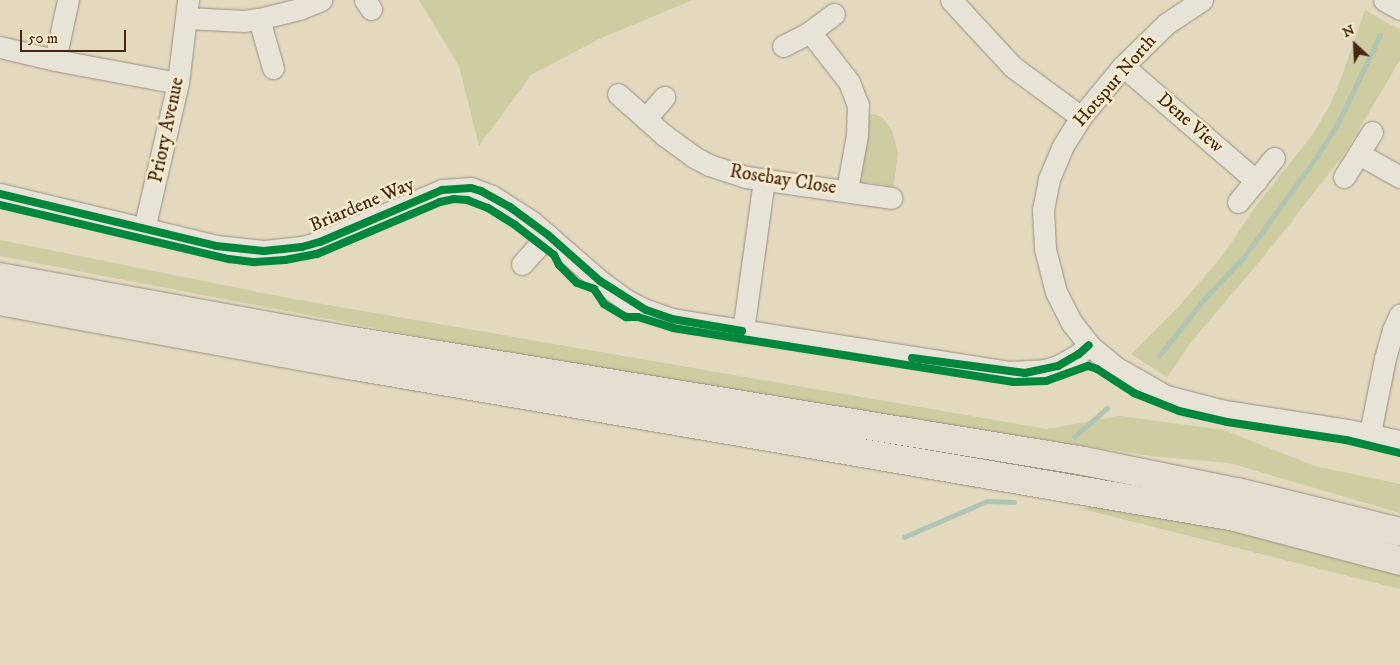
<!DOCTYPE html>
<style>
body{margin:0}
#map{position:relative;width:1400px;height:665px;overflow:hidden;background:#e2d9bf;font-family:"IM FELL DW Pica",serif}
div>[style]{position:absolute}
.green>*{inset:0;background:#cecca1}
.stream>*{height:4.5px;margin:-2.25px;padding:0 2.25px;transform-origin:2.25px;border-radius:2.25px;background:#b0c5b3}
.roads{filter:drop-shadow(0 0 1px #9a9080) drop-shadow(0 0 1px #9a9080)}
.minor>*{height:21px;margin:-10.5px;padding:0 10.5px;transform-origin:10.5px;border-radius:10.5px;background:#e7e3d6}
.highway>*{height:28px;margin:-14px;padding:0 14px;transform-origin:14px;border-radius:14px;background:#e3decf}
.cycleway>*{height:8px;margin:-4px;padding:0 4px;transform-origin:4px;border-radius:4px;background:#00873e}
span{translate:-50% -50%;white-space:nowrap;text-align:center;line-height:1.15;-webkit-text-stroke:5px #f6eccc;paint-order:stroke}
.street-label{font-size:19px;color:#472513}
.north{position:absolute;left:1330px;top:20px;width:50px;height:50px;-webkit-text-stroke:4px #f6eccc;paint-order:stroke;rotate:335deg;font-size:14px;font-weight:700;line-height:20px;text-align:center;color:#472513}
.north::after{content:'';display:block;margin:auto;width:18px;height:22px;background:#472513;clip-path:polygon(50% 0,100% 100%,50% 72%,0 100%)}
.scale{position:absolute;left:20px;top:30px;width:106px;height:22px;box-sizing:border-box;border:2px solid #472513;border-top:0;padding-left:6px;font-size:15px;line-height:18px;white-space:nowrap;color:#472513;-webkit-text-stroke:4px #f6eccc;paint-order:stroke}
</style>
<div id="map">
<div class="green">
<div style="clip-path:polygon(419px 0,693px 0,601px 38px,531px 75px,479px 146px,459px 66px)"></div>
<div style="clip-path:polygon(1365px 10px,1400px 30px,1400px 60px,1345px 153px,1265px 255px,1196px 336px,1167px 377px,1131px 354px,1181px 304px,1223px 255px,1256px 206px,1313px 134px,1329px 107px,1341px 79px)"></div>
<div style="clip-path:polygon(874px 114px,883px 118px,892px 131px,898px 153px,893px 191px,887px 190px,884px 185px,869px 182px,863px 186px,858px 181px,856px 170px,863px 164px,868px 138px,863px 131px,865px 115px)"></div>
<div style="clip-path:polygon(0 240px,288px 298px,1047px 429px,1119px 416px,1224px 430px,1315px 466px,1400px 484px,1400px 513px,1229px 463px,1151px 456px,859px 412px,515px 355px,0 256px)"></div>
<div style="clip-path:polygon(1110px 503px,1400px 570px,1400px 589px,1082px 509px)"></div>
</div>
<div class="stream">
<div style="left:1159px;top:356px;width:74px;rotate:-51.6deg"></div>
<div style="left:1205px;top:298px;width:57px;rotate:-46.4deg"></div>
<div style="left:1244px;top:257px;width:125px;rotate:-54.1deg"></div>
<div style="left:1317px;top:156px;width:35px;rotate:-57deg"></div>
<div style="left:1336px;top:127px;width:102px;rotate:-64.4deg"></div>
<div style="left:1074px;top:437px;width:44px;rotate:-41.3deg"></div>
<div style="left:904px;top:537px;width:90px;rotate:-23.4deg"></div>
<div style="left:987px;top:501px;width:27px;rotate:2deg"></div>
</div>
<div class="roads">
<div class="minor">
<div style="left:365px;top:0;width:11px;rotate:56deg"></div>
<div style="left:951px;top:0;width:91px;rotate:47.2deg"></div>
<div style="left:1013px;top:67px;width:84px;rotate:36.3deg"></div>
<div style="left:1202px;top:0;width:43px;rotate:146.3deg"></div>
<div style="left:1166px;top:24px;width:60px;rotate:135.7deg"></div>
<div style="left:1123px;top:66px;width:66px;rotate:129.5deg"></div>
<div style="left:1081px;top:117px;width:36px;rotate:122deg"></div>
<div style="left:1062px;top:148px;width:34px;rotate:113deg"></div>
<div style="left:1049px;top:179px;width:32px;rotate:101deg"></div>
<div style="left:1043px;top:210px;width:39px;rotate:87deg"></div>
<div style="left:1045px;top:249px;width:44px;rotate:75.7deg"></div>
<div style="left:1056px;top:292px;width:35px;rotate:63deg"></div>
<div style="left:1072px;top:323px;width:28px;rotate:52deg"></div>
<div style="left:1089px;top:345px;width:34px;rotate:40deg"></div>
<div style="left:1115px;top:367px;width:59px;rotate:29.6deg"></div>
<div style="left:1166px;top:396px;width:56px;rotate:14.5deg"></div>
<div style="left:1220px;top:410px;width:130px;rotate:8.9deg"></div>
<div style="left:1348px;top:430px;width:53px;rotate:11.9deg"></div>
<div style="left:1384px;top:0;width:18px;rotate:29deg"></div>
<div style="left:187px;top:18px;width:57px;rotate:3deg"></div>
<div style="left:244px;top:21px;width:15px;rotate:-8deg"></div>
<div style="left:259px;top:19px;width:41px;rotate:-14deg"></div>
<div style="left:299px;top:9px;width:24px;rotate:-22deg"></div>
<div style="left:259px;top:19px;width:51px;rotate:74.1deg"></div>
<div style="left:810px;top:32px;width:63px;rotate:52deg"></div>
<div style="left:849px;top:82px;width:25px;rotate:69deg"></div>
<div style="left:858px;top:105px;width:30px;rotate:92deg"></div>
<div style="left:857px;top:135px;width:56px;rotate:100.3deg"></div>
<div style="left:783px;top:46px;width:30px;rotate:-27deg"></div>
<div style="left:810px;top:32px;width:30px;rotate:-37deg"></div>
<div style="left:0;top:47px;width:57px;rotate:13.3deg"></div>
<div style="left:55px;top:60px;width:125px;rotate:10.6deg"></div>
<div style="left:55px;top:60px;width:61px;rotate:-77.8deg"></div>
<div style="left:1123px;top:66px;width:176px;rotate:40.8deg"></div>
<div style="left:618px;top:94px;width:62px;rotate:41.7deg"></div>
<div style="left:664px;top:135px;width:37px;rotate:36deg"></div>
<div style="left:694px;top:157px;width:17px;rotate:28deg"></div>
<div style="left:709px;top:165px;width:39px;rotate:18deg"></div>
<div style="left:746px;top:177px;width:147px;rotate:8.2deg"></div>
<div style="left:646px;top:118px;width:28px;rotate:-49deg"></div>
<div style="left:1359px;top:154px;width:47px;rotate:29.3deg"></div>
<div style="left:1344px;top:177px;width:53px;rotate:-58.1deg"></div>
<div style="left:0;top:194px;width:222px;rotate:13.5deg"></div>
<div style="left:216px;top:246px;width:48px;rotate:5.9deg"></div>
<div style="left:264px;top:251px;width:38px;rotate:-6deg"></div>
<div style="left:302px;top:247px;width:19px;rotate:-16deg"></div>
<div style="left:320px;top:242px;width:133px;rotate:-23.1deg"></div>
<div style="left:442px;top:190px;width:29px;rotate:-4deg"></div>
<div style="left:471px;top:188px;width:22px;rotate:21deg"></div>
<div style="left:492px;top:196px;width:46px;rotate:32.7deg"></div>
<div style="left:531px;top:221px;width:91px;rotate:41deg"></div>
<div style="left:600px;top:281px;width:34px;rotate:36deg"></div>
<div style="left:628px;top:301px;width:20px;rotate:27deg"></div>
<div style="left:646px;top:310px;width:28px;rotate:19deg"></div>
<div style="left:672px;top:319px;width:341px;rotate:8.9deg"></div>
<div style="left:1009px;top:372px;width:35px;rotate:-3deg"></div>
<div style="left:1044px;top:370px;width:15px;rotate:-16deg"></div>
<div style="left:1058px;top:366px;width:24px;rotate:-30deg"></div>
<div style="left:1079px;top:354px;width:13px;rotate:-42deg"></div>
<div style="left:1238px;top:202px;width:57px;rotate:-50.7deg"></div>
<div style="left:144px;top:229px;width:150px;rotate:-76.9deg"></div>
<div style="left:178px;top:83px;width:84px;rotate:-83.1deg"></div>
<div style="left:522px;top:264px;width:39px;rotate:-48deg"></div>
<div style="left:743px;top:331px;width:152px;rotate:-82.1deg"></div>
<div style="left:1370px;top:433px;width:76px;rotate:-78.7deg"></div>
<div style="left:1385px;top:358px;width:29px;rotate:-74deg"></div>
<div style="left:1393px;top:330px;width:17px;rotate:-66deg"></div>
</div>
<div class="highway">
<div style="left:0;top:277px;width:359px;rotate:10.3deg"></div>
<div style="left:353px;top:341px;width:741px;rotate:9.32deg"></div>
<div style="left:1084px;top:461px;width:156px;rotate:11.5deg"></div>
<div style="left:1237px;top:492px;width:168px;rotate:13.8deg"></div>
<div style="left:0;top:301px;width:355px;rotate:10.4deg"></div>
<div style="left:349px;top:365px;width:899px;rotate:9.73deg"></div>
<div style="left:1235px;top:517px;width:171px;rotate:14.9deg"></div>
</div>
</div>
<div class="cycleway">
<div style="left:0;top:194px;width:222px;rotate:13.5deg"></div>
<div style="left:216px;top:246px;width:48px;rotate:5.9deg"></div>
<div style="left:264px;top:251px;width:38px;rotate:-6deg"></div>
<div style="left:302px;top:247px;width:19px;rotate:-16deg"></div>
<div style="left:320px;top:242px;width:133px;rotate:-23.1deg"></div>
<div style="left:442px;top:190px;width:29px;rotate:-4deg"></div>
<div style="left:471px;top:188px;width:10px;rotate:17deg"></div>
<div style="left:481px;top:191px;width:33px;rotate:29deg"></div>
<div style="left:510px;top:207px;width:47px;rotate:36.4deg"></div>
<div style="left:548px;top:235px;width:69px;rotate:41.5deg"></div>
<div style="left:600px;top:281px;width:54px;rotate:32.2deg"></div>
<div style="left:646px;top:310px;width:28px;rotate:19deg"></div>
<div style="left:672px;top:319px;width:71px;rotate:9.7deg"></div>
<div style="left:0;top:205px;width:235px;rotate:13.3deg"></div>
<div style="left:229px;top:259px;width:26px;rotate:7deg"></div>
<div style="left:255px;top:262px;width:30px;rotate:-4deg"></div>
<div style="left:285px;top:260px;width:33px;rotate:-11deg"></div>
<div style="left:317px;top:254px;width:134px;rotate:-22.9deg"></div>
<div style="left:440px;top:202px;width:14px;rotate:-12deg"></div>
<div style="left:454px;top:199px;width:13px;rotate:4deg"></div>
<div style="left:467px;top:200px;width:22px;rotate:21deg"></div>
<div style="left:488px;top:208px;width:32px;rotate:32deg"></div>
<div style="left:515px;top:225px;width:49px;rotate:37.6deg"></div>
<div style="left:554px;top:255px;width:11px;rotate:63deg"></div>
<div style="left:559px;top:265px;width:25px;rotate:45deg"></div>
<div style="left:577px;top:283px;width:18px;rotate:19deg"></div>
<div style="left:594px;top:289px;width:18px;rotate:56deg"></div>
<div style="left:604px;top:304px;width:26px;rotate:31deg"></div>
<div style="left:626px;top:317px;width:12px"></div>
<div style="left:638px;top:317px;width:37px;rotate:17deg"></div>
<div style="left:673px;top:328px;width:345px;rotate:9deg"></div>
<div style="left:1014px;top:382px;width:32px;rotate:-2deg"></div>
<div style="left:1046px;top:381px;width:45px;rotate:-19.7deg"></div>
<div style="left:1088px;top:366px;width:9px;rotate:18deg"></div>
<div style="left:1097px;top:369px;width:44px;rotate:33deg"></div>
<div style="left:1134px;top:393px;width:48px;rotate:21.8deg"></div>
<div style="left:1179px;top:411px;width:49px;rotate:12.9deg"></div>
<div style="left:1227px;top:422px;width:120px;rotate:8.6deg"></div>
<div style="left:1346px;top:440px;width:56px;rotate:13.5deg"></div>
<div style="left:912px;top:358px;width:114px;rotate:7.6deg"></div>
<div style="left:1025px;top:373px;width:34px;rotate:-12deg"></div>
<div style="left:1058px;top:366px;width:24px;rotate:-30deg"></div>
<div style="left:1079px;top:354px;width:13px;rotate:-42deg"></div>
</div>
<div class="street-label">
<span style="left:1115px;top:81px;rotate:-49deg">Hotspur North</span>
<span style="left:1190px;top:123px;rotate:41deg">Dene View</span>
<span style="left:167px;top:130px;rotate:-78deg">Priory Avenue</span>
<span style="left:783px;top:180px;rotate:9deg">Rosebay Close</span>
<span style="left:362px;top:205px;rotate:-23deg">Briardene Way</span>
</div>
<div class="north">N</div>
<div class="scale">50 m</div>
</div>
